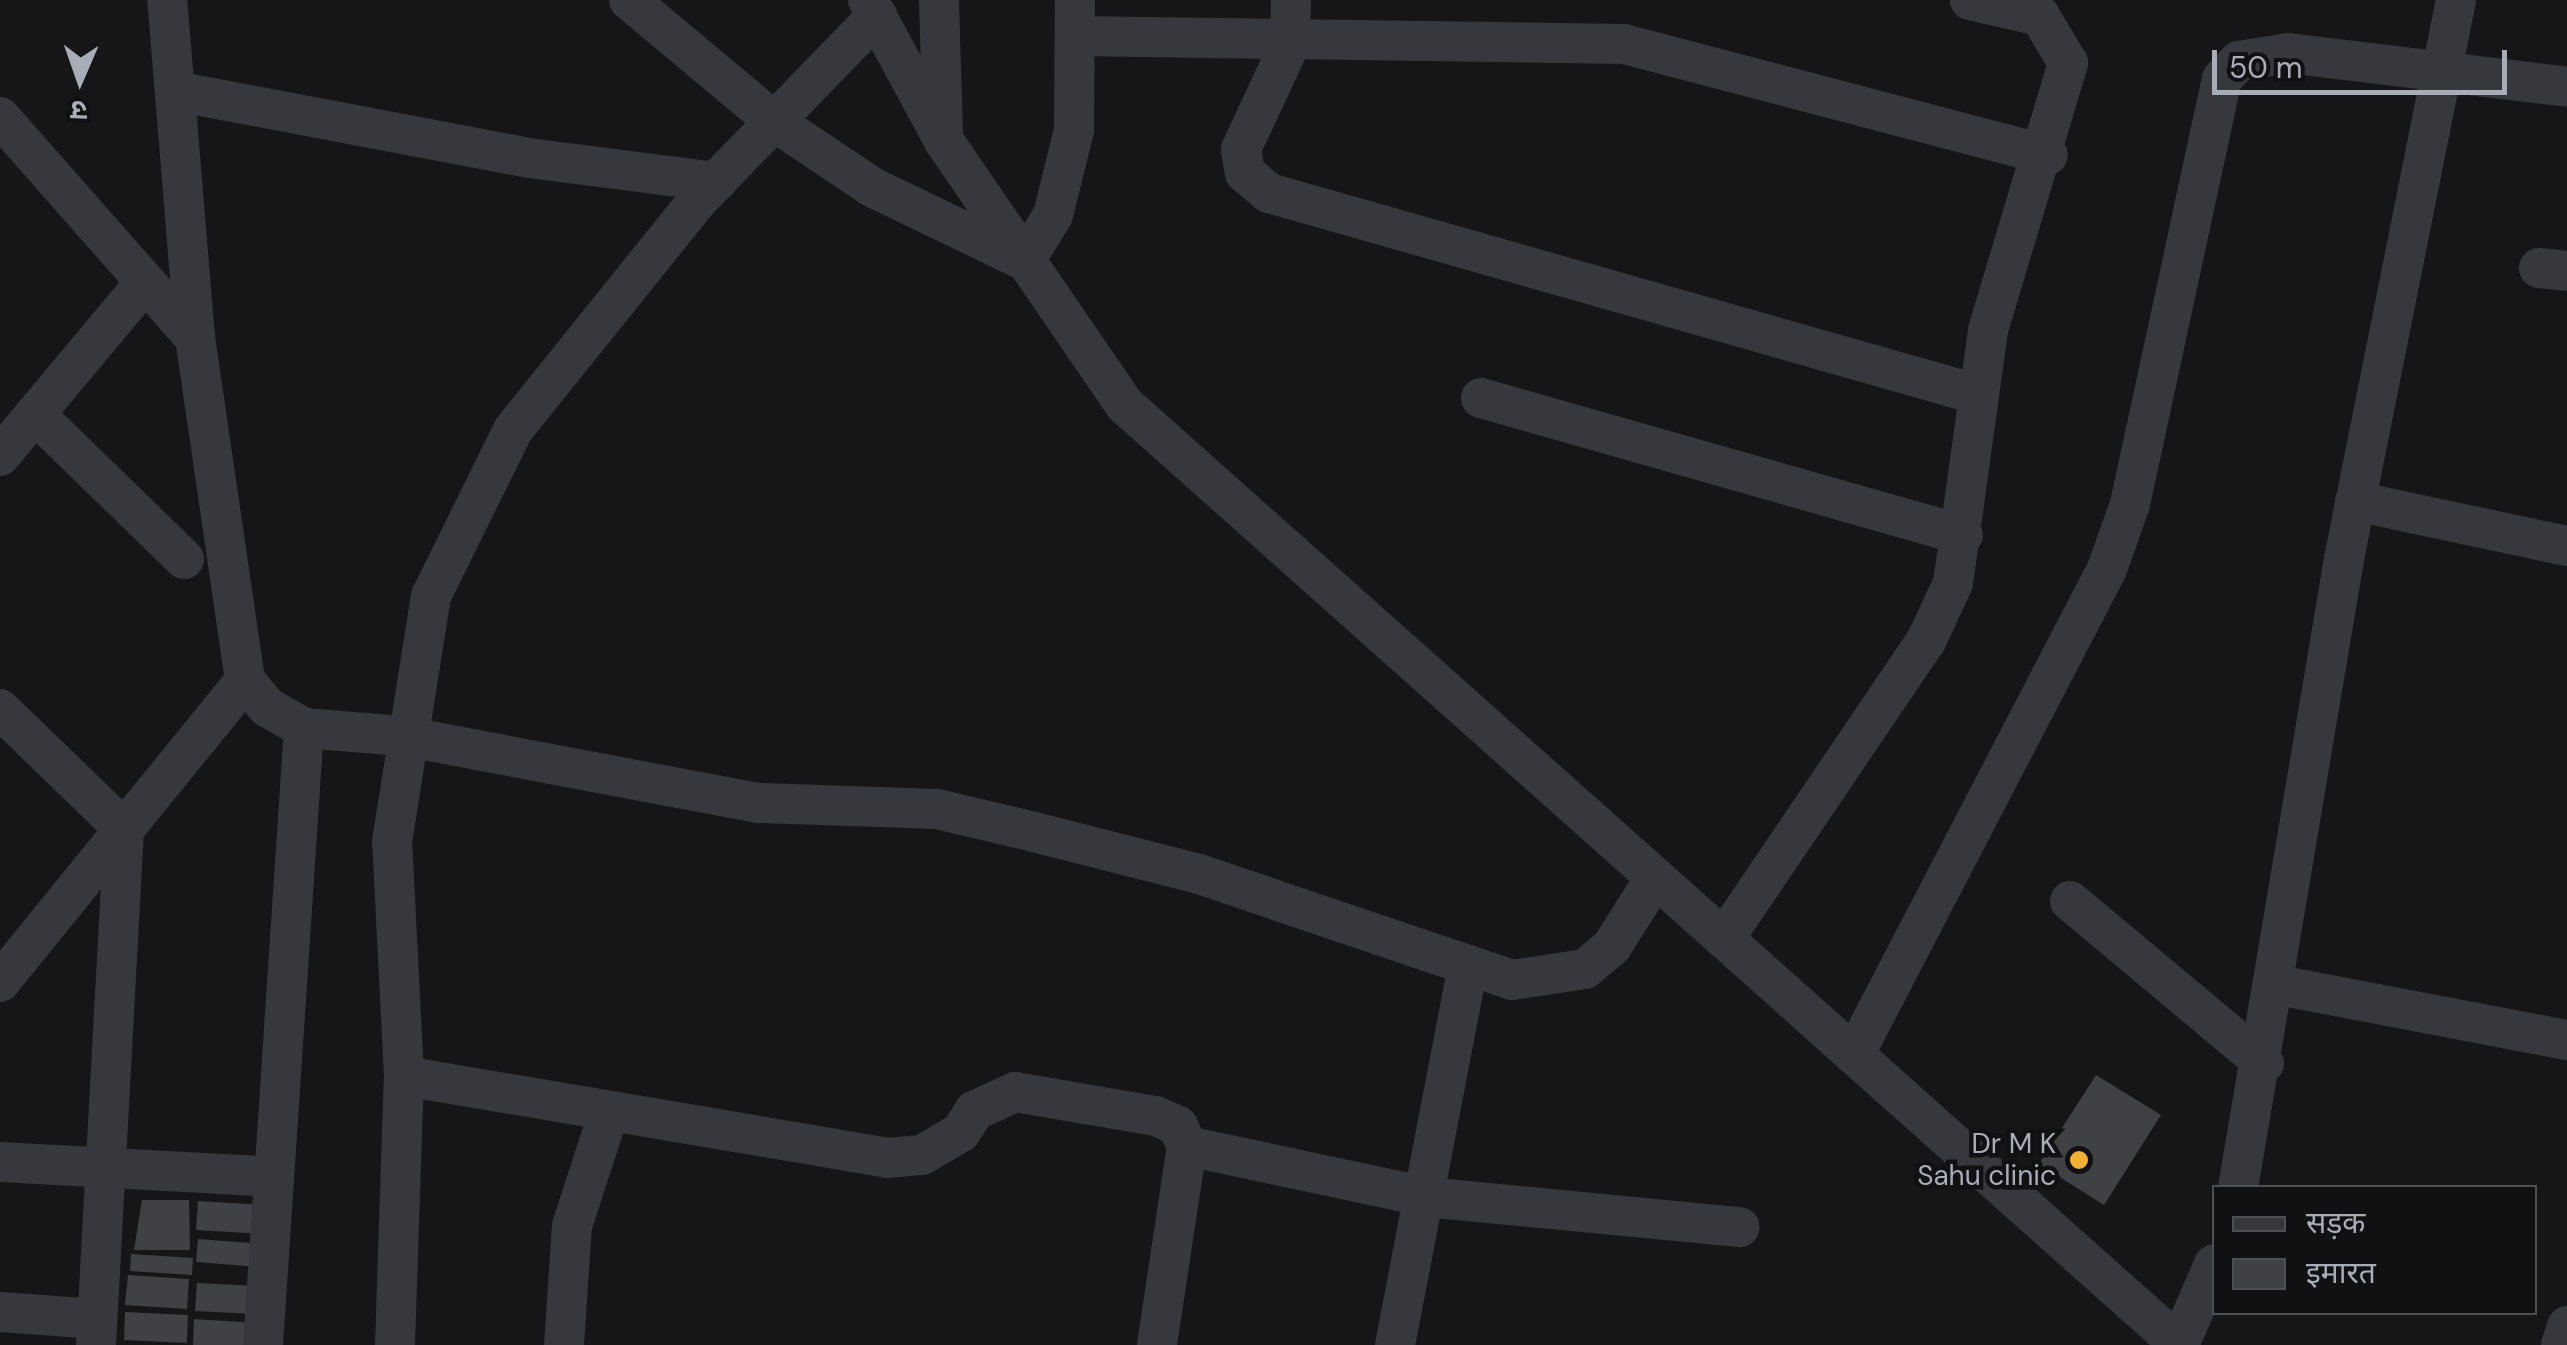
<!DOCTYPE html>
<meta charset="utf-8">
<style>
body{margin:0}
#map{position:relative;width:2567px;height:1345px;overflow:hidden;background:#161618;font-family:"DM Sans","Noto Sans Devanagari",sans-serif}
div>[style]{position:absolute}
.building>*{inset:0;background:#404145}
.minor>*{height:40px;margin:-20px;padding:0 20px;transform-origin:20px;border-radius:20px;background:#37383d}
.dots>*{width:28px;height:28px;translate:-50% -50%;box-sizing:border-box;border:5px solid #111113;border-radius:50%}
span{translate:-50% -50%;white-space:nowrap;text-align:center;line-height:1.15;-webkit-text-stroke:9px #111113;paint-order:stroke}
.poi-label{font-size:28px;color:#a8adb8}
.right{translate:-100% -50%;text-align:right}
.legend{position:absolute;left:2212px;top:1185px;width:325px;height:130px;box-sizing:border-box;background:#111113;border:2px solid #4d4f55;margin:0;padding:12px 18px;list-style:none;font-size:30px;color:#a8adb8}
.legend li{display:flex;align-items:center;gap:20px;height:50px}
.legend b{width:50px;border:2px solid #4d4f55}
.north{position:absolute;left:30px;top:30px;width:100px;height:100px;-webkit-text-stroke:8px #111113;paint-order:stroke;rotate:182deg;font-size:28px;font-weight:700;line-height:40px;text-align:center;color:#a8adb8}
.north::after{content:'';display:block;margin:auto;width:35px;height:45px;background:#a8adb8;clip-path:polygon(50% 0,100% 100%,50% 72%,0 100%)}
.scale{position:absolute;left:2212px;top:50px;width:295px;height:45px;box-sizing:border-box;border:5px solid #a8adb8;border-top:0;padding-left:12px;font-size:30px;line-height:35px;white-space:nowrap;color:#a8adb8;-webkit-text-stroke:8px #111113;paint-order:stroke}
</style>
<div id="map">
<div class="building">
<div style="clip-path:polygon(2096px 1075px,2161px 1115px,2104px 1205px,2039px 1164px)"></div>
<div style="clip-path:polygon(142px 1200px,189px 1200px,190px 1250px,134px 1250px)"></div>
<div style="clip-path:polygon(198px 1201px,265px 1205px,263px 1234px,196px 1230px)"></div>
<div style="clip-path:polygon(198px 1239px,262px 1244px,260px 1267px,196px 1262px)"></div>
<div style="clip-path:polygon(131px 1254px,193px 1258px,192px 1275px,130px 1271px)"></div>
<div style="clip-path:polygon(128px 1275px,189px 1279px,187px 1309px,125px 1305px)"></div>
<div style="clip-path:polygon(197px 1283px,256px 1286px,255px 1314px,195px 1311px)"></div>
<div style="clip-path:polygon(125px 1312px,188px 1315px,187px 1343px,124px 1340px)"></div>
<div style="clip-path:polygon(194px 1319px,257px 1323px,255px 1345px,193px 1345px)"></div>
</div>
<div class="minor">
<div style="left:629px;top:0;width:190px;rotate:39.9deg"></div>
<div style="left:775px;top:122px;width:117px;rotate:33.8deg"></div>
<div style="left:872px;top:187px;width:170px;rotate:25.8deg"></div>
<div style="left:1025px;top:261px;width:54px;rotate:-58.7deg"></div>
<div style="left:1053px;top:215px;width:88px;rotate:-76.1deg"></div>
<div style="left:1074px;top:130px;width:130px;rotate:-89.6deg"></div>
<div style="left:868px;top:0;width:160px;rotate:61.7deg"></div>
<div style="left:944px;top:141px;width:320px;rotate:55.6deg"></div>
<div style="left:1125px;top:405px;width:1413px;rotate:41.7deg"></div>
<div style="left:939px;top:0;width:132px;rotate:88.3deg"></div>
<div style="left:1291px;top:0;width:44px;rotate:91.3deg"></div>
<div style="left:1290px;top:44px;width:116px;rotate:115deg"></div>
<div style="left:1241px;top:149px;width:24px;rotate:81deg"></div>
<div style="left:1245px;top:173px;width:31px;rotate:40deg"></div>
<div style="left:1269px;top:193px;width:735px;rotate:15.87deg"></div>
<div style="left:1076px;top:36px;width:548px;rotate:0.84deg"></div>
<div style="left:1624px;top:44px;width:438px;rotate:14.7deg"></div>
<div style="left:175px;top:91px;width:360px;rotate:10.7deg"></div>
<div style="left:529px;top:158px;width:189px;rotate:7.3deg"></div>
<div style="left:0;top:117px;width:295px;rotate:48.6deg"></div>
<div style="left:2539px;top:268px;width:28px;rotate:6deg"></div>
<div style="left:1481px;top:398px;width:501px;rotate:15.87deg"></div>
<div style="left:35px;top:414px;width:208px;rotate:44.2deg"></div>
<div style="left:0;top:456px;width:224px;rotate:-50.1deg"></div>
<div style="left:2355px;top:501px;width:217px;rotate:12deg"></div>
<div style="left:245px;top:680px;width:35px;rotate:51deg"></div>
<div style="left:267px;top:707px;width:43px;rotate:29.6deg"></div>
<div style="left:304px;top:728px;width:99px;rotate:4.6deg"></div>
<div style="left:403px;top:736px;width:362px;rotate:10.7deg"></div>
<div style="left:759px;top:803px;width:178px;rotate:1.9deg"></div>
<div style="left:937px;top:809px;width:100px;rotate:13.3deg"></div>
<div style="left:1034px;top:832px;width:170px;rotate:14.3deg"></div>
<div style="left:1199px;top:874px;width:330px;rotate:18.7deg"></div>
<div style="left:1512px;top:980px;width:74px;rotate:-8.6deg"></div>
<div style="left:1585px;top:969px;width:35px;rotate:-40deg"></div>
<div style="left:1612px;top:946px;width:80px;rotate:-57.7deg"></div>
<div style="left:0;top:709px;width:173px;rotate:44.1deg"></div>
<div style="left:124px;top:829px;width:517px;rotate:93.11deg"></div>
<div style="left:2070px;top:901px;width:253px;rotate:39.9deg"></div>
<div style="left:1724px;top:939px;width:360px;rotate:-55.9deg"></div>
<div style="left:1926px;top:641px;width:64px;rotate:-65deg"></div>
<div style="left:1953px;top:583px;width:255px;rotate:-82.1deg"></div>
<div style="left:1988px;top:330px;width:279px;rotate:-73.3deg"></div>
<div style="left:2068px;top:63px;width:55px;rotate:-120.8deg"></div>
<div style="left:2040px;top:16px;width:72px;rotate:-167.1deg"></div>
<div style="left:0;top:982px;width:389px;rotate:-50.9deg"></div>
<div style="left:245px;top:680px;width:346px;rotate:-98.3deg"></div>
<div style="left:195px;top:338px;width:339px;rotate:-94.7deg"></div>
<div style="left:2278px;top:985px;width:294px;rotate:10.8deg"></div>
<div style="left:1854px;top:1055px;width:548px;rotate:-62.5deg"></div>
<div style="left:2107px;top:569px;width:69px;rotate:-70.5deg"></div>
<div style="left:2130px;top:504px;width:435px;rotate:-77.8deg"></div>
<div style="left:2222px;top:79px;width:25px;rotate:-47deg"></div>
<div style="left:2239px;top:61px;width:50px;rotate:-9.3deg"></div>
<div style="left:2288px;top:53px;width:281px;rotate:6.9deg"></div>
<div style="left:404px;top:1076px;width:490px;rotate:9.6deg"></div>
<div style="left:887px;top:1158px;width:35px;rotate:-5deg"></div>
<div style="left:922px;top:1155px;width:45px;rotate:-30.5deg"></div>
<div style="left:961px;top:1132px;width:25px;rotate:-58deg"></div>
<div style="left:974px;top:1111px;width:45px;rotate:-24.9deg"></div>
<div style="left:1015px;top:1092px;width:143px;rotate:9.7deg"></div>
<div style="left:1156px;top:1116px;width:24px;rotate:24deg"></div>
<div style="left:1178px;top:1126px;width:22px;rotate:66deg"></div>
<div style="left:1187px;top:1146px;width:201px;rotate:98.6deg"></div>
<div style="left:1187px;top:1146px;width:244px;rotate:12deg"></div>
<div style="left:1426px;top:1197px;width:315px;rotate:5.5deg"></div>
<div style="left:0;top:1162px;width:274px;rotate:3.1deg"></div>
<div style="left:2238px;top:1188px;width:638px;rotate:-80.43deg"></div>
<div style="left:2344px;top:559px;width:570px;rotate:-78.67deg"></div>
<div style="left:0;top:1312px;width:97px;rotate:4.1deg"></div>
<div style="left:263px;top:1345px;width:618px;rotate:-86.2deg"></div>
<div style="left:395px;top:1345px;width:269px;rotate:-88.1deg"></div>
<div style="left:404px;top:1076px;width:234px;rotate:-92.9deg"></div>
<div style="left:392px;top:842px;width:249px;rotate:-81deg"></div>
<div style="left:431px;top:596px;width:185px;rotate:-63.7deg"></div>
<div style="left:513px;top:430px;width:292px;rotate:-51.2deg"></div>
<div style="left:696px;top:202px;width:260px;rotate:-45.8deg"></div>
<div style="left:564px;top:1345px;width:119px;rotate:-86.2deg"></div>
<div style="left:572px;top:1226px;width:120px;rotate:-72deg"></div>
<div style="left:1395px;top:1345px;width:387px;rotate:-79.1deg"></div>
<div style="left:2179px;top:1345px;width:88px;rotate:-66.6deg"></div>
<div style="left:2561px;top:1345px;width:20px;rotate:-72deg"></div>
</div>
<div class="dots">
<div style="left:2079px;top:1160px;background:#f2b134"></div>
</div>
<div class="poi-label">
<span class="right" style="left:2056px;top:1160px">Dr M K<br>Sahu clinic</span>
</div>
<ul class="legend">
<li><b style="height:12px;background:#37383d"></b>सड़क</li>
<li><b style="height:28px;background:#404145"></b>इमारत</li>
</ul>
<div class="north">उ</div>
<div class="scale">50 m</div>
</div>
